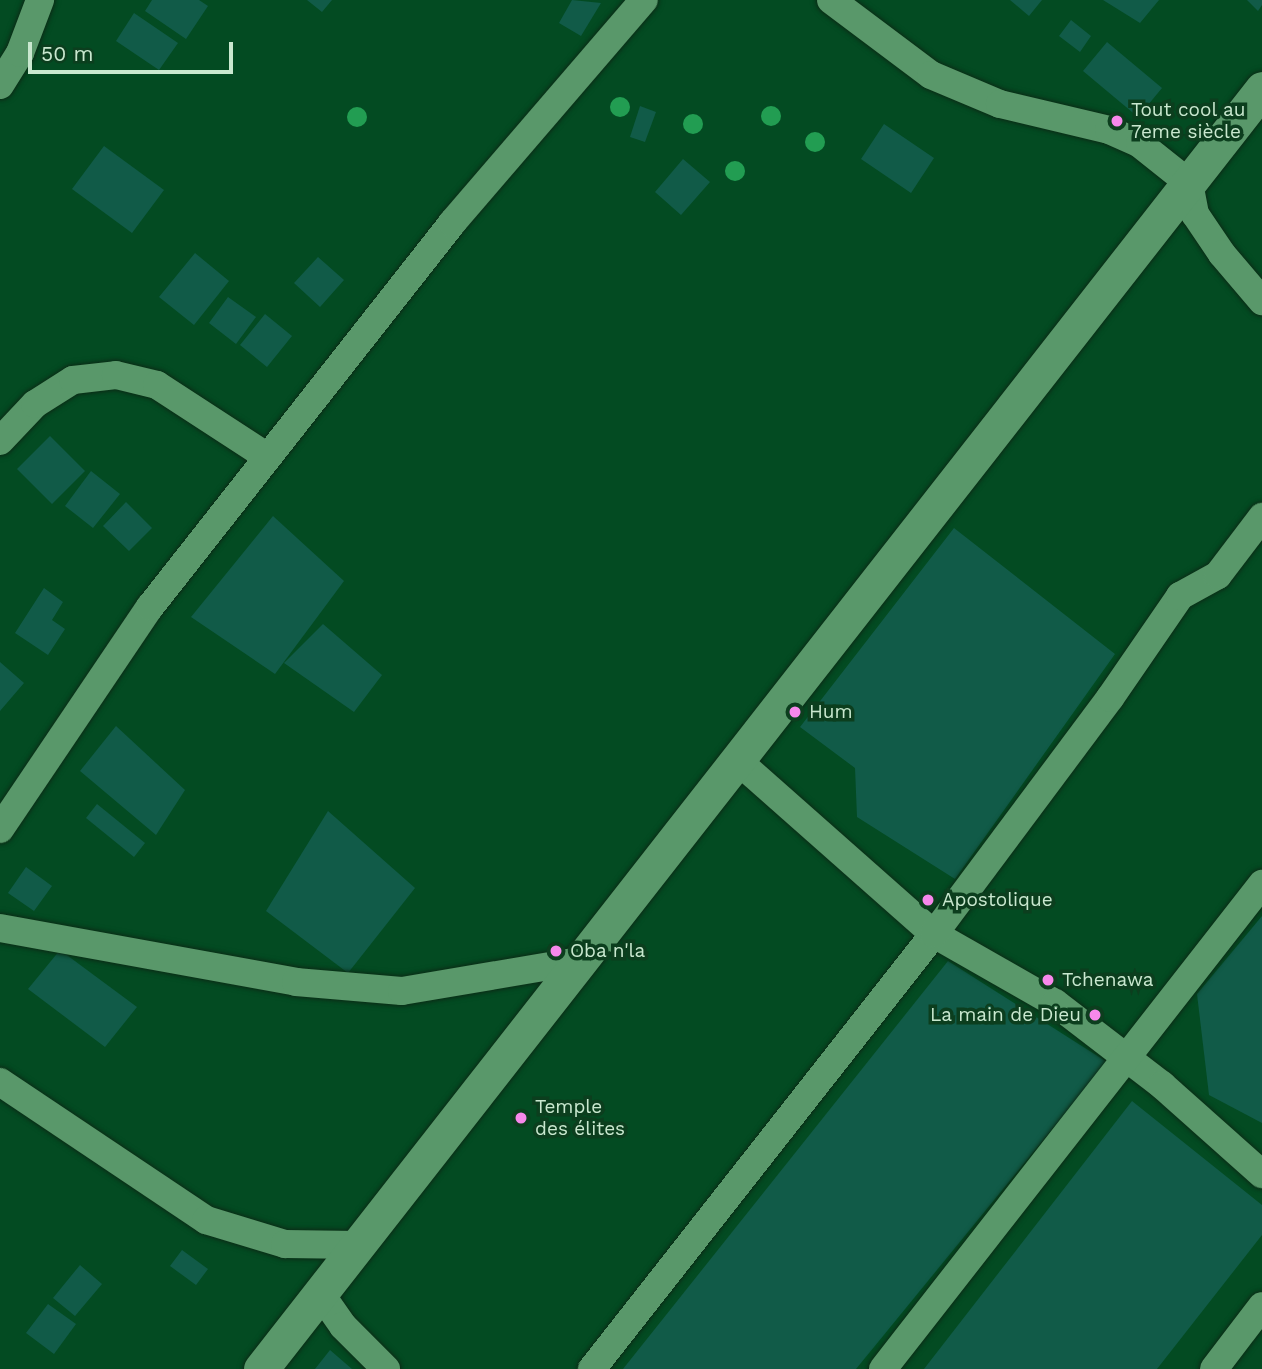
<!DOCTYPE html>
<meta charset="utf-8">
<style>
body{margin:0}
#map{position:relative;width:1262px;height:1369px;overflow:hidden;background:#034b22;font-family:"Work Sans",sans-serif}
div>[style]{position:absolute}
.building>*{inset:0;background:#115b48}
.roads{filter:drop-shadow(0 0 2px #0b2c16) drop-shadow(0 0 2px #0b2c16)}
.minor>*{height:28px;margin:-14px;padding:0 14px;transform-origin:14px;border-radius:14px;background:#59986a}
.tertiary>*{height:35px;margin:-17.5px;padding:0 17.5px;transform-origin:17.5px;border-radius:17.5px;background:#59986a}
.trees>*{width:20px;height:20px;margin:-10px;border-radius:50%;background:#229d52}
.dots>*{width:19px;height:19px;translate:-50% -50%;box-sizing:border-box;border:4px solid #0c3e1e;border-radius:50%}
span{translate:-50% -50%;white-space:nowrap;text-align:center;line-height:1.15;-webkit-text-stroke:7px #0c3e1e;paint-order:stroke}
.poi-label{font-size:19px;color:#c9e8cf}
.left{translate:0 -50%;text-align:left}
.right{translate:-100% -50%;text-align:right}
.scale{position:absolute;left:28px;top:42px;width:205px;height:32px;box-sizing:border-box;border:4px solid #c9e8cf;border-top:0;padding-left:9px;font-size:21px;line-height:24px;white-space:nowrap;color:#c9e8cf;-webkit-text-stroke:5px #0c3e1e;paint-order:stroke}
</style>
<div id="map">
<div class="building">
<div style="clip-path:polygon(152px 0,199px 0,208px 6px,186px 39px,145px 11px)"></div>
<div style="clip-path:polygon(307px 0,332px 0,322px 12px)"></div>
<div style="clip-path:polygon(572px 0,601px 3px,581px 36px,559px 23px)"></div>
<div style="clip-path:polygon(1010px 0,1042px 0,1029px 16px)"></div>
<div style="clip-path:polygon(1103px 0,1159px 0,1140px 23px)"></div>
<div style="clip-path:polygon(1247px 0,1262px 0,1262px 5px,1258px 11px)"></div>
<div style="clip-path:polygon(134px 13px,178px 43px,159px 70px,116px 41px)"></div>
<div style="clip-path:polygon(1071px 20px,1091px 36px,1080px 52px,1059px 36px)"></div>
<div style="clip-path:polygon(1107px 42px,1162px 88px,1138px 117px,1083px 71px)"></div>
<div style="clip-path:polygon(640px 106px,656px 112px,645px 142px,630px 137px)"></div>
<div style="clip-path:polygon(884px 124px,934px 158px,911px 193px,861px 159px)"></div>
<div style="clip-path:polygon(104px 146px,164px 190px,132px 233px,72px 189px)"></div>
<div style="clip-path:polygon(683px 159px,710px 182px,681px 215px,655px 192px)"></div>
<div style="clip-path:polygon(195px 253px,229px 281px,194px 325px,159px 297px)"></div>
<div style="clip-path:polygon(318px 257px,344px 280px,320px 307px,294px 283px)"></div>
<div style="clip-path:polygon(228px 297px,256px 317px,236px 344px,209px 323px)"></div>
<div style="clip-path:polygon(265px 314px,292px 336px,267px 367px,240px 345px)"></div>
<div style="clip-path:polygon(50px 436px,85px 471px,52px 504px,17px 469px)"></div>
<div style="clip-path:polygon(91px 471px,120px 494px,93px 528px,65px 506px)"></div>
<div style="clip-path:polygon(126px 502px,152px 528px,129px 551px,103px 526px)"></div>
<div style="clip-path:polygon(273px 516px,344px 581px,275px 674px,191px 617px)"></div>
<div style="clip-path:polygon(954px 528px,1115px 654px,955px 879px,857px 817px,855px 768px,800px 727px)"></div>
<div style="clip-path:polygon(44px 588px,63px 602px,52px 620px,65px 629px,48px 655px,15px 633px)"></div>
<div style="clip-path:polygon(323px 624px,382px 675px,354px 712px,284px 663px)"></div>
<div style="clip-path:polygon(0 662px,24px 683px,0 711px)"></div>
<div style="clip-path:polygon(116px 726px,185px 790px,156px 835px,80px 771px)"></div>
<div style="clip-path:polygon(97px 804px,145px 843px,134px 857px,86px 818px)"></div>
<div style="clip-path:polygon(328px 811px,415px 888px,348px 973px,266px 911px)"></div>
<div style="clip-path:polygon(26px 867px,52px 886px,34px 911px,8px 893px)"></div>
<div style="clip-path:polygon(1262px 916px,1262px 1123px,1209px 1095px,1197px 994px)"></div>
<div style="clip-path:polygon(60px 950px,137px 1007px,105px 1047px,28px 989px)"></div>
<div style="clip-path:polygon(948px 961px,1107px 1062px,856px 1369px,623px 1369px)"></div>
<div style="clip-path:polygon(1132px 1101px,1262px 1205px,1262px 1235px,1157px 1369px,924px 1369px)"></div>
<div style="clip-path:polygon(182px 1250px,208px 1269px,196px 1285px,170px 1266px)"></div>
<div style="clip-path:polygon(80px 1265px,102px 1284px,75px 1316px,53px 1298px)"></div>
<div style="clip-path:polygon(48px 1304px,76px 1324px,54px 1354px,26px 1333px)"></div>
<div style="clip-path:polygon(330px 1350px,352px 1369px,315px 1369px)"></div>
</div>
<div class="roads">
<div class="minor">
<div style="left:831px;top:0;width:125px;rotate:36.9deg"></div>
<div style="left:931px;top:75px;width:75px;rotate:22.8deg"></div>
<div style="left:1000px;top:104px;width:112px;rotate:13.4deg"></div>
<div style="left:1109px;top:130px;width:34px;rotate:24deg"></div>
<div style="left:1140px;top:144px;width:63px;rotate:38.5deg"></div>
<div style="left:1189px;top:183px;width:32px;rotate:79deg"></div>
<div style="left:1195px;top:214px;width:48px;rotate:56deg"></div>
<div style="left:1222px;top:254px;width:62px;rotate:49.6deg"></div>
<div style="left:0;top:85px;width:38px;rotate:-58deg"></div>
<div style="left:20px;top:53px;width:57px;rotate:-69.3deg"></div>
<div style="left:0;top:441px;width:51px;rotate:-46.6deg"></div>
<div style="left:35px;top:404px;width:45px;rotate:-32.3deg"></div>
<div style="left:73px;top:380px;width:43px;rotate:-6.6deg"></div>
<div style="left:116px;top:375px;width:42px;rotate:13.7deg"></div>
<div style="left:157px;top:385px;width:132px;rotate:33deg"></div>
<div style="left:737px;top:760px;width:263px;rotate:41.5deg"></div>
<div style="left:934px;top:934px;width:139px;rotate:29.7deg"></div>
<div style="left:1055px;top:1003px;width:135px;rotate:37.5deg"></div>
<div style="left:1162px;top:1085px;width:134px;rotate:41.7deg"></div>
<div style="left:0;top:829px;width:268px;rotate:-56deg"></div>
<div style="left:150px;top:607px;width:489px;rotate:-51.8deg"></div>
<div style="left:452px;top:223px;width:294px;rotate:-49.3deg"></div>
<div style="left:0;top:928px;width:301px;rotate:10.3deg"></div>
<div style="left:296px;top:982px;width:106px;rotate:4.9deg"></div>
<div style="left:402px;top:991px;width:181px;rotate:-9.6deg"></div>
<div style="left:0;top:1082px;width:248px;rotate:33.8deg"></div>
<div style="left:206px;top:1220px;width:83px;rotate:16.9deg"></div>
<div style="left:285px;top:1244px;width:73px;rotate:0.8deg"></div>
<div style="left:320px;top:1293px;width:40px;rotate:55.1deg"></div>
<div style="left:343px;top:1326px;width:61px;rotate:45deg"></div>
<div style="left:592px;top:1369px;width:553px;rotate:-51.83deg"></div>
<div style="left:934px;top:934px;width:294px;rotate:-53.3deg"></div>
<div style="left:1110px;top:698px;width:124px;rotate:-55.5deg"></div>
<div style="left:1180px;top:596px;width:43px;rotate:-28.9deg"></div>
<div style="left:1218px;top:575px;width:73px;rotate:-52.8deg"></div>
<div style="left:883px;top:1369px;width:616px;rotate:-51.99deg"></div>
<div style="left:1214px;top:1369px;width:79px;rotate:-52.7deg"></div>
</div>
<div class="tertiary">
<div style="left:261px;top:1369px;width:1625px;rotate:-51.97deg"></div>
</div>
</div>
<div class="trees">
<div style="left:620px;top:107px"></div>
<div style="left:771px;top:116px"></div>
<div style="left:357px;top:117px"></div>
<div style="left:693px;top:124px"></div>
<div style="left:815px;top:142px"></div>
<div style="left:735px;top:171px"></div>
</div>
<div class="dots">
<div style="left:1117px;top:121px;background:#f788eb"></div>
<div style="left:795px;top:712px;background:#f788eb"></div>
<div style="left:928px;top:900px;background:#f788eb"></div>
<div style="left:556px;top:951px;background:#f788eb"></div>
<div style="left:1048px;top:980px;background:#f788eb"></div>
<div style="left:1095px;top:1015px;background:#f788eb"></div>
<div style="left:521px;top:1118px;background:#f788eb"></div>
</div>
<div class="poi-label">
<span class="left" style="left:1131px;top:121px">Tout cool au<br>7eme siècle</span>
<span class="left" style="left:809px;top:712px">Hum</span>
<span class="left" style="left:942px;top:900px">Apostolique</span>
<span class="left" style="left:570px;top:951px">Oba n'la</span>
<span class="left" style="left:1062px;top:980px">Tchenawa</span>
<span class="right" style="left:1081px;top:1015px">La main de Dieu</span>
<span class="left" style="left:535px;top:1118px">Temple<br>des élites</span>
</div>
<div class="scale">50 m</div>
</div>
